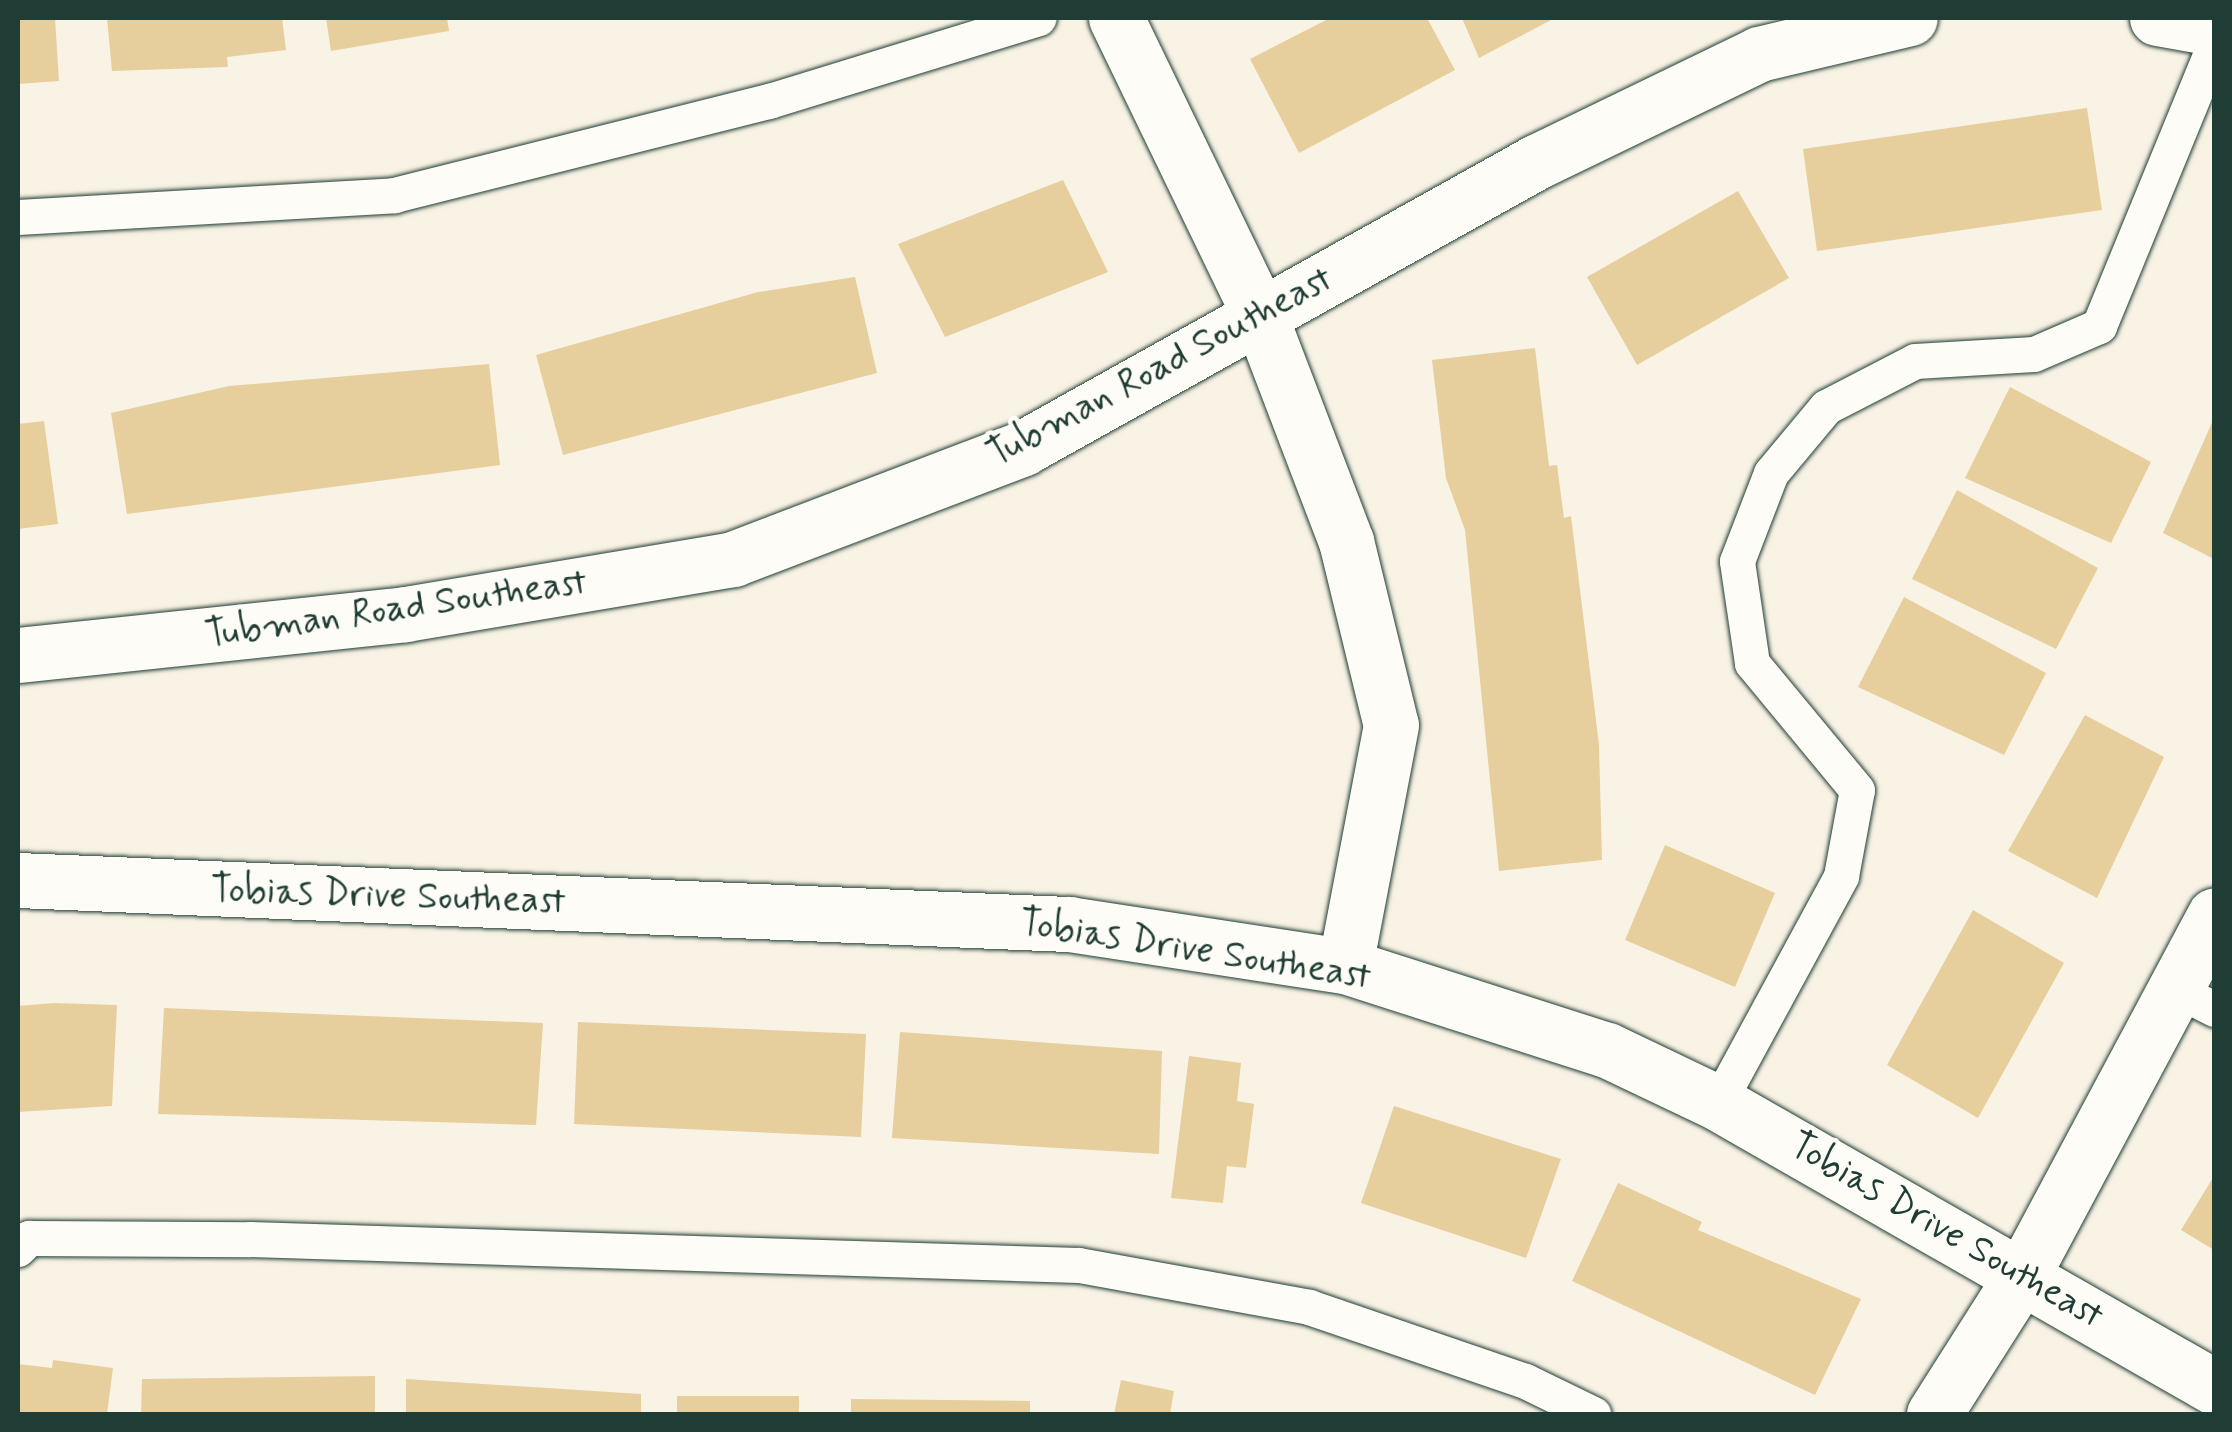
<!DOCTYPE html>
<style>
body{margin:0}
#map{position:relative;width:2232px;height:1432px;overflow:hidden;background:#f9f3e5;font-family:Mynerve,sans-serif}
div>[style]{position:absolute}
.building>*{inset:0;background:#e7ce9d}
.roads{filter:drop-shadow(0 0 2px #1f3d34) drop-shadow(0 0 2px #1f3d34)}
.service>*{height:35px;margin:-17.5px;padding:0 17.5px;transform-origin:17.5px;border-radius:17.5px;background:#fdfcf7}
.minor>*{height:55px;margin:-27.5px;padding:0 27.5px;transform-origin:27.5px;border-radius:27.5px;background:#fdfcf7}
span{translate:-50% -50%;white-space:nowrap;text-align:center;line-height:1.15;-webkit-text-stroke:9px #fdfcf7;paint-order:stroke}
.street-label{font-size:38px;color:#1f3d34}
.frame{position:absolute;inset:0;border:20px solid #1f3d34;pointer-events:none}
</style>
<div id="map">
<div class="building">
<div style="clip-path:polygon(18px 18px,55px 18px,59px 81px,18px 84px)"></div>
<div style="clip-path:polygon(107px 18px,282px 18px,286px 50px,227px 57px,228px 67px,112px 71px)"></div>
<div style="clip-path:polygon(326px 18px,447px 18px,449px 31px,331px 51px)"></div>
<div style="clip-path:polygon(1330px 18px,1427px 18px,1455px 70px,1299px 153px,1250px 59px)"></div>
<div style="clip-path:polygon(1462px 18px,1555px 18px,1479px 58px)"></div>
<div style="clip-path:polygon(2087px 108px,2102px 210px,1817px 251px,1803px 149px)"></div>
<div style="clip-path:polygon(1063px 180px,1108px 272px,945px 337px,898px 244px)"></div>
<div style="clip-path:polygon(1738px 191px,1789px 278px,1637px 365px,1587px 277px)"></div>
<div style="clip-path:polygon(855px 277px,877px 373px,563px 455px,536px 355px,758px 292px)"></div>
<div style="clip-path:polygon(1535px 348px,1549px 466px,1557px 465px,1564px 518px,1571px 516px,1599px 745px,1602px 860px,1499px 871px,1465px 530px,1446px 478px,1432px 360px)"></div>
<div style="clip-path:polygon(489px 364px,500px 465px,127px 514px,111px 413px,229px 386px)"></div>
<div style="clip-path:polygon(2010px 387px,2151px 462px,2111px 543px,1965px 478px)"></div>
<div style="clip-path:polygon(2214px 418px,2214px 559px,2163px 533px)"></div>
<div style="clip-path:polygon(44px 421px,58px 524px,18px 529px,18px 424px)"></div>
<div style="clip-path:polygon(1957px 490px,2098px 568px,2056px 649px,1912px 579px)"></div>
<div style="clip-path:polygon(1904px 597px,2046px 673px,2004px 755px,1858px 687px)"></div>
<div style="clip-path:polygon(2085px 715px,2164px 757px,2097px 898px,2008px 851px)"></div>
<div style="clip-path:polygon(1665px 845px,1775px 893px,1735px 987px,1625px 940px)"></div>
<div style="clip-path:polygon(1973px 910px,2064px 963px,1978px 1118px,1887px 1065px)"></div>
<div style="clip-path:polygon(54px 1003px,117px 1005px,112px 1106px,18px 1112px,18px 1006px)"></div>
<div style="clip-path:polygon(164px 1008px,543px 1023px,536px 1125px,158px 1114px)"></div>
<div style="clip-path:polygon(578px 1022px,866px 1034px,861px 1137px,574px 1124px)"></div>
<div style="clip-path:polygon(900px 1032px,1162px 1051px,1159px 1154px,892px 1138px)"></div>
<div style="clip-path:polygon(1189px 1056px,1241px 1063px,1237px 1101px,1254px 1104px,1246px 1168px,1227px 1166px,1223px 1203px,1171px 1198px)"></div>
<div style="clip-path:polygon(1394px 1106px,1561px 1159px,1526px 1258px,1361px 1203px)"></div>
<div style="clip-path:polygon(2214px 1176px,2214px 1250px,2181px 1230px)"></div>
<div style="clip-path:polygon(1618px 1183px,1702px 1222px,1698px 1230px,1861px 1299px,1815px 1395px,1572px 1281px)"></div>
<div style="clip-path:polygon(53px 1360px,113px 1368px,107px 1414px,18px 1414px,18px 1364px,52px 1368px)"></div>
<div style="clip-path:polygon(375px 1376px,375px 1414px,141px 1414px,142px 1379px)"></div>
<div style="clip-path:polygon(406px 1379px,641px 1394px,641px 1414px,406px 1414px)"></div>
<div style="clip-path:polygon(1121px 1380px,1174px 1391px,1170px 1414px,1114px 1414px)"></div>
<div style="clip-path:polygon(677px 1396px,799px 1396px,799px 1414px,677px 1414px)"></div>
<div style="clip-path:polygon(851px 1399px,1030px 1401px,1030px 1414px,851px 1414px)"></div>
</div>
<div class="roads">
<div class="service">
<div style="left:18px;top:217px;width:377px;rotate:-3.3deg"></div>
<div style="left:394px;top:195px;width:387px;rotate:-14.1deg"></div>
<div style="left:769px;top:101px;width:282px;rotate:-17.1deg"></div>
<div style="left:2175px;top:989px;width:44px;rotate:27.1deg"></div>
<div style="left:1718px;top:1103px;width:258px;rotate:-61.5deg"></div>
<div style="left:1841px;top:876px;width:87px;rotate:-79.5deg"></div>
<div style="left:1857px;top:790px;width:165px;rotate:-129.6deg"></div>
<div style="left:1752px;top:663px;width:103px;rotate:-98.4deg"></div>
<div style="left:1737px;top:561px;width:94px;rotate:-68.9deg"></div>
<div style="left:1771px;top:473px;width:86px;rotate:-50.2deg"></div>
<div style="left:1826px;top:407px;width:100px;rotate:-27.3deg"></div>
<div style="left:1915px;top:361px;width:119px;rotate:-3.4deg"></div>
<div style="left:2034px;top:354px;width:71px;rotate:-23.3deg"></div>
<div style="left:2099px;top:326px;width:304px;rotate:-67.7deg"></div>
<div style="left:18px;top:1249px;width:16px;rotate:-45deg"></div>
<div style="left:29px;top:1238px;width:221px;rotate:0.3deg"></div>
<div style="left:250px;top:1239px;width:829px;rotate:1.8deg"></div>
<div style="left:1079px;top:1265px;width:234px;rotate:10.3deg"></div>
<div style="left:1309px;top:1307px;width:228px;rotate:18.9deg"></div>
<div style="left:1525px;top:1381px;width:76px;rotate:25.9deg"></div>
</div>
<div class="minor">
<div style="left:1116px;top:18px;width:331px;rotate:64.2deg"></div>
<div style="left:1260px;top:316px;width:241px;rotate:69.1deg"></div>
<div style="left:1346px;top:541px;width:189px;rotate:76.3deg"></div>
<div style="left:1391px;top:725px;width:245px;rotate:100.8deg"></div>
<div style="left:2157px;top:18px;width:58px;rotate:10deg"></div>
<div style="left:18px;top:655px;width:389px;rotate:-6deg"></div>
<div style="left:405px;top:614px;width:333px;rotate:-9.5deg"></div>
<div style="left:733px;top:559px;width:311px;rotate:-20.9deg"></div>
<div style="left:1023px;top:448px;width:587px;rotate:-29.14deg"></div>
<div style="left:1536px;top:162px;width:248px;rotate:-25.8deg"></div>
<div style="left:1759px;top:54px;width:155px;rotate:-13.4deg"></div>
<div style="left:18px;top:880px;width:1052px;rotate:2.4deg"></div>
<div style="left:1069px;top:924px;width:279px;rotate:8.7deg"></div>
<div style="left:1345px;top:966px;width:275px;rotate:17.8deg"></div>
<div style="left:1607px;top:1050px;width:123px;rotate:25.5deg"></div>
<div style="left:1718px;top:1103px;width:572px;rotate:29.79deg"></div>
<div style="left:1934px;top:1414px;width:168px;rotate:-57.6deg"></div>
<div style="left:2024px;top:1272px;width:404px;rotate:-61.9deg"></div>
</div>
</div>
<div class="street-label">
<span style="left:1160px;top:367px;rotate:-28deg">Tubman Road Southeast</span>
<span style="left:396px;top:609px;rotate:-8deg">Tubman Road Southeast</span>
<span style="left:388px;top:896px;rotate:2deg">Tobias Drive Southeast</span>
<span style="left:1195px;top:950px;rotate:9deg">Tobias Drive Southeast</span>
<span style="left:1946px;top:1231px;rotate:30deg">Tobias Drive Southeast</span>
</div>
<div class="frame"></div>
</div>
